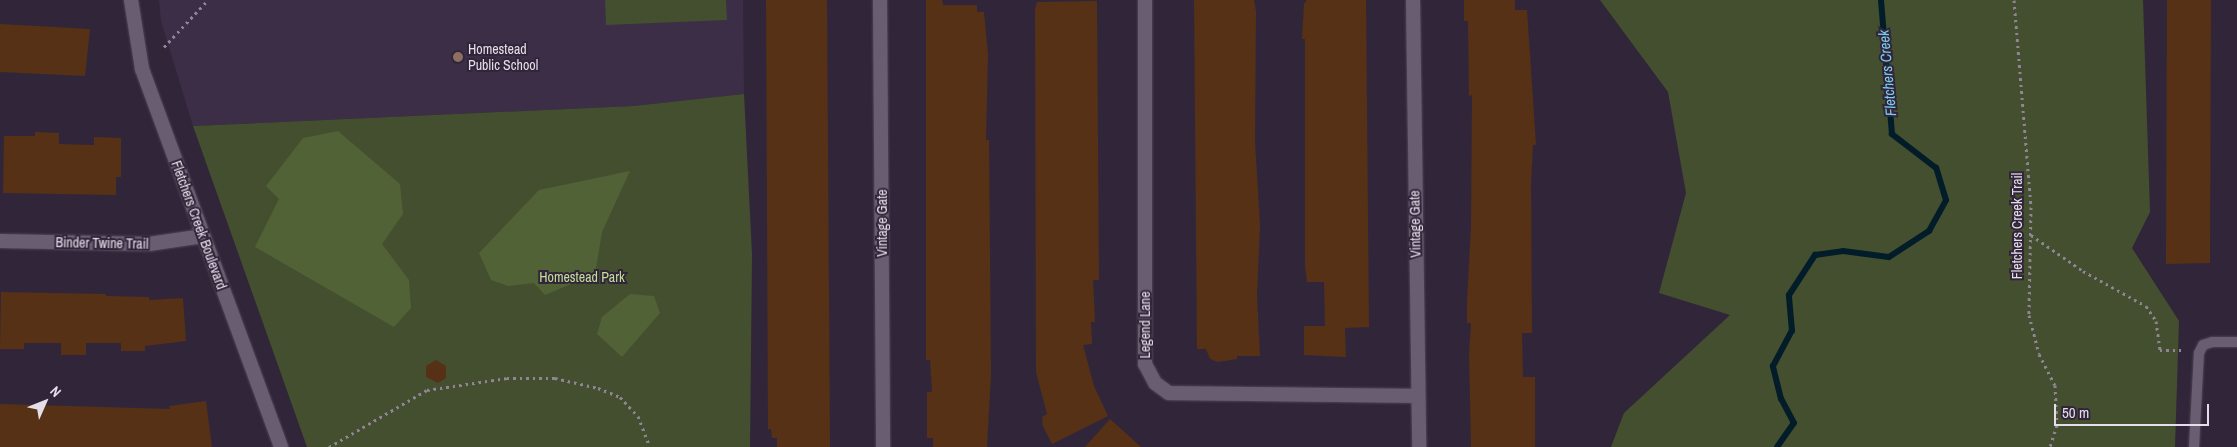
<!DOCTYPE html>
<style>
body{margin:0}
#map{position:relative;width:2237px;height:447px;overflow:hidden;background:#312639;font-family:"Archivo Narrow",sans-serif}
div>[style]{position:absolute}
.built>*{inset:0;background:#3c2e46}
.green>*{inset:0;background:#434f2e}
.forest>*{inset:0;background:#526237}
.stream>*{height:6px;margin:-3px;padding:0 3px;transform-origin:3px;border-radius:3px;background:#021d29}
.building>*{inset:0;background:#563116}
.path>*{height:3px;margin-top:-1.5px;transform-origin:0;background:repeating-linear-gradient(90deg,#8e8595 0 2.5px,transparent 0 6.5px)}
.roads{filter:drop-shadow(0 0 1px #4e4555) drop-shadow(0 0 1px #4e4555)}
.service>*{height:10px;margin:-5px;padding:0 5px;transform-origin:5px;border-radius:5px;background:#695d72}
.minor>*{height:14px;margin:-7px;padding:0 7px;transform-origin:7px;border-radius:7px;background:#695d72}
.tertiary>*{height:14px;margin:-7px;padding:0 7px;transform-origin:7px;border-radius:7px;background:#695d72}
.dots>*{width:14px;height:14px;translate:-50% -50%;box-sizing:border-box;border:2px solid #312639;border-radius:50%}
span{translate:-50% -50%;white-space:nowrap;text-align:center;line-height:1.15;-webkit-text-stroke:4px #312639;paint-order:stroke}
.poi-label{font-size:14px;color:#e4ddea}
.left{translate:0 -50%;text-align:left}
.street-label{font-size:14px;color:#e4ddea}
.park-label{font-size:14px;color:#c3de97}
.water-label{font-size:15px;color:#7acdf3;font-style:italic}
.north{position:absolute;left:20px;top:377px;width:50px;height:50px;-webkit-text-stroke:4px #312639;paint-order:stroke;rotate:46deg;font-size:14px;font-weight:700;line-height:20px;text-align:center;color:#e4ddea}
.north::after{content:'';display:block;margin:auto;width:18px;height:22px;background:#e4ddea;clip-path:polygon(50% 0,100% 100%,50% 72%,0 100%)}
.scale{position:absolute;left:2054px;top:404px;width:155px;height:22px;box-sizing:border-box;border:2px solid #e4ddea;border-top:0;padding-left:6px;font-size:15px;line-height:18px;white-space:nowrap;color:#e4ddea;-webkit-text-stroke:4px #312639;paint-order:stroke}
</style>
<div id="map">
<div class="built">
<div style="clip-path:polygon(159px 0,743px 0,744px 94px,633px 106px,193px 126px,161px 21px)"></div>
</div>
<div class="green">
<div style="clip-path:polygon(605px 0,726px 0,727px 20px,606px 25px)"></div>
<div style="clip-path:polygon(1600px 0,2143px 0,2150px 212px,2132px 248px,2179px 321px,2175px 447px,1611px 447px,1624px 413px,1730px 315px,1659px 293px,1686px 193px,1668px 92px)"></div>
<div style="clip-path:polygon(744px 94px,752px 254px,750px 447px,307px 447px,193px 126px,633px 106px)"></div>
</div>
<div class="forest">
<div style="clip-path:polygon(338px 131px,400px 184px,403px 214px,382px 244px,409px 280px,411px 308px,394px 327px,255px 247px,279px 199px,266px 186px,303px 138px)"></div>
<div style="clip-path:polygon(630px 171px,602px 232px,595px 274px,545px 295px,534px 283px,508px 286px,491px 280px,479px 253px,539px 190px)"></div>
<div style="clip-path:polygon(630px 294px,654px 296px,660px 313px,622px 357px,597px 334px,602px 317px)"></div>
</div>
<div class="stream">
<div style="left:1777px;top:447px;width:29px;rotate:-55deg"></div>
<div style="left:1794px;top:423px;width:27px;rotate:-118deg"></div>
<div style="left:1781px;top:399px;width:34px;rotate:-104deg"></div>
<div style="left:1773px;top:366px;width:40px;rotate:-62deg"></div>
<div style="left:1792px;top:331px;width:36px;rotate:-95deg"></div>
<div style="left:1789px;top:295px;width:48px;rotate:-57deg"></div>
<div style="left:1815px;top:255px;width:28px;rotate:-8deg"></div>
<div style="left:1843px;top:251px;width:46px;rotate:7.4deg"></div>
<div style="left:1889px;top:257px;width:48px;rotate:-33deg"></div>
<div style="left:1929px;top:231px;width:35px;rotate:-61deg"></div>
<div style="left:1946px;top:200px;width:34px;rotate:-107deg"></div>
<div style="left:1936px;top:168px;width:56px;rotate:-142.3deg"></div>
<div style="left:1892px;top:134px;width:134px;rotate:-94.7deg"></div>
</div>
<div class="building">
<div style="clip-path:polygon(766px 0,827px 0,830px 447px,777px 447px,777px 438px,772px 438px,771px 429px,768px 429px)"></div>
<div style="clip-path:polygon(926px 0,942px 0,943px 5px,977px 5px,977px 12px,984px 12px,988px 54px,986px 140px,989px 140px,991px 374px,987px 447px,933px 447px,933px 438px,927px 438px,927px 392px,932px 392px,930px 360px,926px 360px)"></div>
<div style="clip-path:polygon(1194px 0,1254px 0,1256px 11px,1255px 142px,1260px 225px,1257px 296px,1260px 356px,1237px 356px,1237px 359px,1218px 362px,1210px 359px,1206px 349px,1197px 349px)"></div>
<div style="clip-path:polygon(1307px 0,1366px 0,1369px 327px,1345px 328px,1346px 357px,1304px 355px,1304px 326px,1325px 326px,1324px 282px,1307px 282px,1305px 266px,1305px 39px,1302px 39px,1304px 4px)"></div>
<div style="clip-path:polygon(1464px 0,1515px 0,1515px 10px,1527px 10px,1536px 145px,1533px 145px,1531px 183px,1532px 333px,1522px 333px,1523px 377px,1535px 377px,1535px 447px,1471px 447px,1469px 354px,1471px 323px,1467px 323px,1467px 302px,1471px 226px,1472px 95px,1469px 96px,1468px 21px,1464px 21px)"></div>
<div style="clip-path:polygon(2167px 0,2211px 0,2210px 263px,2166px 264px)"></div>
<div style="clip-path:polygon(1097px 1px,1099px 280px,1093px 280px,1095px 322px,1091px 322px,1092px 344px,1083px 345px,1094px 386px,1108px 416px,1052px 444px,1043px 426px,1042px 417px,1047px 414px,1036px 372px,1035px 10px,1037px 2px)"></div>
<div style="clip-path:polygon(0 24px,90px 29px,85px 76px,0 72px)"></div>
<div style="clip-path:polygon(35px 132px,59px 133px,59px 144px,94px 145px,94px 137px,121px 138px,121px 177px,116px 177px,116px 195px,3px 193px,4px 136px,35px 136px)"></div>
<div style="clip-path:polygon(1px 292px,106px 294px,106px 296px,149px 297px,149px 300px,183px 298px,186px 341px,145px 346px,145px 351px,121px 351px,121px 343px,86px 343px,86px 355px,61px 355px,61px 343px,24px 343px,24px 349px,0 349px)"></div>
<div style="clip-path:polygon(436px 360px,446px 366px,446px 378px,438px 383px,426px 377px,426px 366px)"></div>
<div style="clip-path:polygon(206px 401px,212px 447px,0 447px,0 404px,170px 409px,169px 406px)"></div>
<div style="clip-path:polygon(1110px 419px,1141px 447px,1085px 447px)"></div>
</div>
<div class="path">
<div style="left:2014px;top:0;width:208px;rotate:85.3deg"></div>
<div style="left:2031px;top:207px;width:108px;rotate:91.1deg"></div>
<div style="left:2029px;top:315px;width:40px;rotate:75.6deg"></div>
<div style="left:2039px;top:354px;width:35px;rotate:63deg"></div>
<div style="left:2055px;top:385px;width:40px;rotate:87.1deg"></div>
<div style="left:2057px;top:425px;width:23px;rotate:108deg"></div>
<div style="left:164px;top:47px;width:64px;rotate:-46.9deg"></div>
<div style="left:2031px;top:235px;width:63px;rotate:34.7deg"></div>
<div style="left:2083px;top:271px;width:72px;rotate:29.1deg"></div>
<div style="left:2146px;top:306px;width:18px;rotate:56deg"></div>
<div style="left:2156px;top:321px;width:29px;rotate:82deg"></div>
<div style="left:2160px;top:350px;width:21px"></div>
<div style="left:329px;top:447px;width:113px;rotate:-30.2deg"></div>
<div style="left:427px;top:390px;width:81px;rotate:-8.5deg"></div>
<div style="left:507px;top:378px;width:48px"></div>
<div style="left:555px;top:378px;width:44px;rotate:13.1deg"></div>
<div style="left:598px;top:388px;width:24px;rotate:22deg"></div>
<div style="left:620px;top:397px;width:26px;rotate:47deg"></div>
<div style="left:638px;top:416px;width:33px;rotate:69deg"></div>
</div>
<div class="roads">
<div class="service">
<div style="left:2194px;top:447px;width:94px;rotate:-87deg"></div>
<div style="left:2199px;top:353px;width:9px;rotate:-63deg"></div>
<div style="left:2203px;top:345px;width:9px;rotate:-18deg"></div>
<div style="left:2212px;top:342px;width:25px"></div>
</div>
<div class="minor">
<div style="left:880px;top:0;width:447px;rotate:89.6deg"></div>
<div style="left:1145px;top:0;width:364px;rotate:90deg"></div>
<div style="left:1145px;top:364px;width:21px;rotate:62deg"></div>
<div style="left:1155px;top:383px;width:17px;rotate:36deg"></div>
<div style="left:1169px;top:393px;width:248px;rotate:0.7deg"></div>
<div style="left:1413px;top:0;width:447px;rotate:89.2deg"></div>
<div style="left:0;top:241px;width:149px;rotate:1.2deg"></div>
<div style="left:149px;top:244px;width:55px;rotate:-8.4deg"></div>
</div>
<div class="tertiary">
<div style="left:131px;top:0;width:70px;rotate:80.9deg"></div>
<div style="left:142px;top:69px;width:403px;rotate:69.8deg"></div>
</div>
</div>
<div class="dots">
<div style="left:458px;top:57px;background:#8d6e63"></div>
</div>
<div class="poi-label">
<span class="left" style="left:468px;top:57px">Homestead<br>Public School</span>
</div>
<div class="street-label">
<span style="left:882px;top:223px;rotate:-90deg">Vintage Gate</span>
<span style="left:1415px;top:224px;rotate:-91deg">Vintage Gate</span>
<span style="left:199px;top:225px;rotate:70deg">Fletchers Creek Boulevard</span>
<span style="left:2017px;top:226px;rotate:-90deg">Fletchers Creek Trail</span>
<span style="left:102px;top:243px;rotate:1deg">Binder Twine Trail</span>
<span style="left:1145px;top:325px;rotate:-90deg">Legend Lane</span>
</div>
<div class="park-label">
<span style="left:582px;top:277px">Homestead Park</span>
</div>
<div class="water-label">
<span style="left:1887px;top:73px;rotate:-95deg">Fletchers Creek</span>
</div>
<div class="north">N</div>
<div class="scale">50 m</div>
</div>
